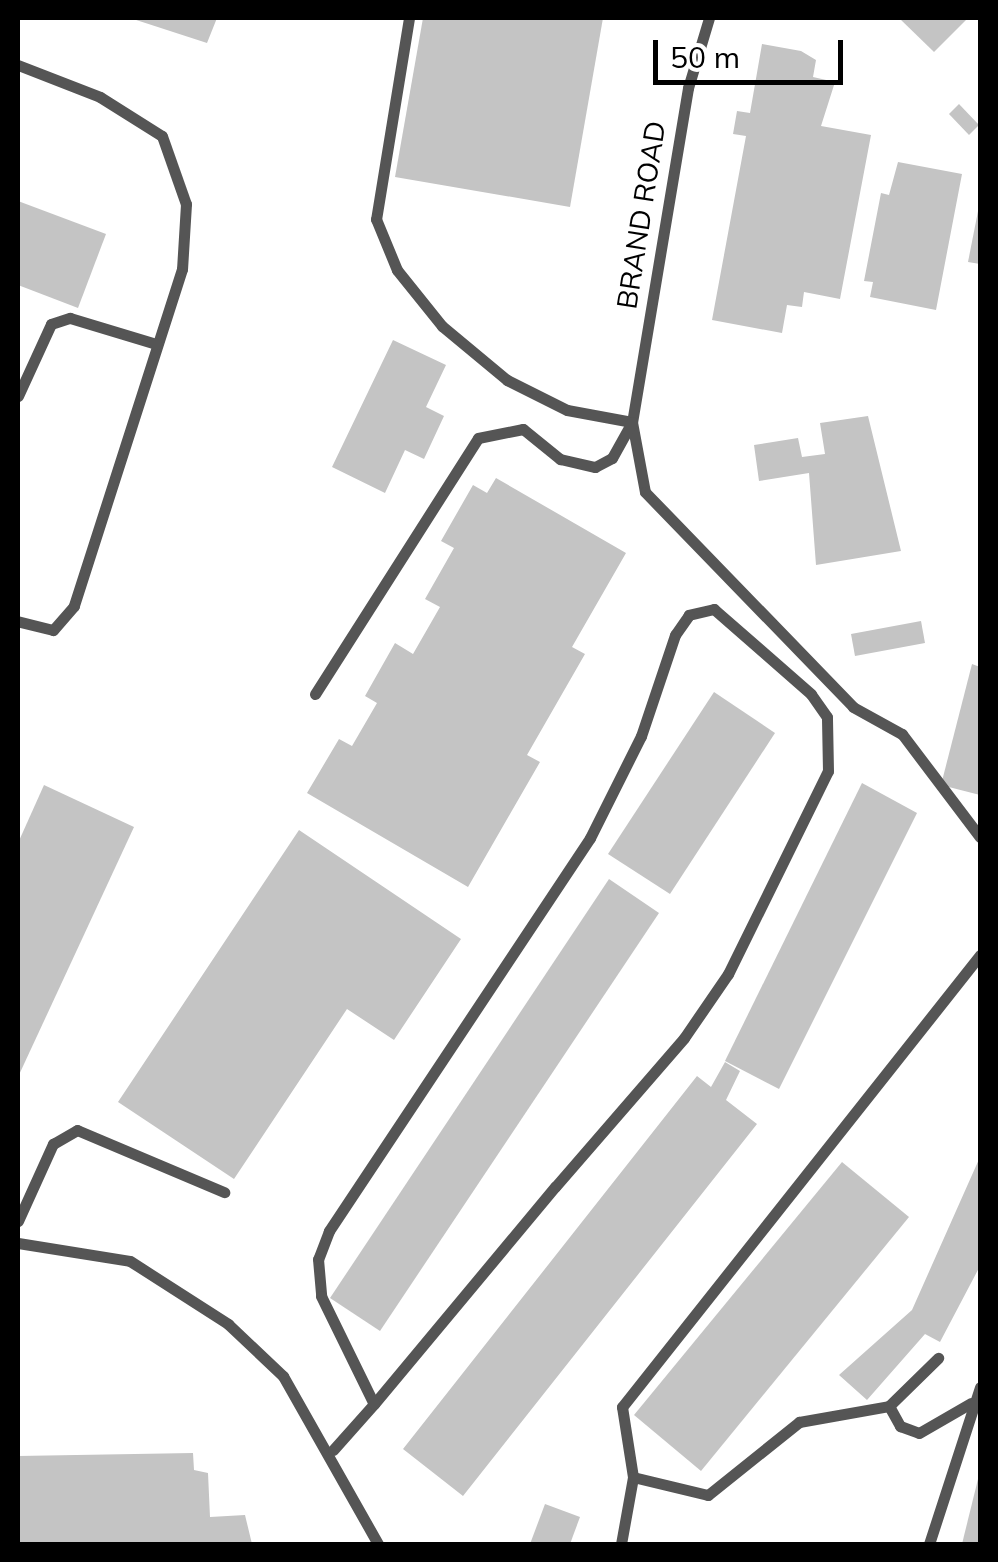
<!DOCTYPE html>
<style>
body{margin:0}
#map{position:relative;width:998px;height:1562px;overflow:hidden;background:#fff;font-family:Mulish,sans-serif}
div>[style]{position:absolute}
.building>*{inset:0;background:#c4c4c4}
.lane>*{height:11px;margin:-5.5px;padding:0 5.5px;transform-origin:5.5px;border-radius:5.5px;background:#555}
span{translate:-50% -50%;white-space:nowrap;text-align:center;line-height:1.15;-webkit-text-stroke:8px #fff;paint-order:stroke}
.street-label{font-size:28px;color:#000}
.frame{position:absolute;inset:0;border:20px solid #000;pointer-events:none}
.scale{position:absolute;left:653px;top:40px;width:190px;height:45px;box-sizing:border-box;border:5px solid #000;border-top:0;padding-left:12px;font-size:30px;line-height:35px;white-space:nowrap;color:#000;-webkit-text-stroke:8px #fff;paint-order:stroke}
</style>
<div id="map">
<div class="building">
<div style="clip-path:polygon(130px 18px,217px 18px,207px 43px)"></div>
<div style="clip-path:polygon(423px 18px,603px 18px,570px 207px,395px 177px)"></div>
<div style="clip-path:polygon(899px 18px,968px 18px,934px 52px)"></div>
<div style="clip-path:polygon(762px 44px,801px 51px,816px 60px,813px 77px,835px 82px,821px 126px,871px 135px,840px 299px,804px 292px,802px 307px,787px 305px,782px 333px,712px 320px,746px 136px,733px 134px,737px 111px,750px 113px)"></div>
<div style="clip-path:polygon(959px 104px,979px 125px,969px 135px,949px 114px)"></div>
<div style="clip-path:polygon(898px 162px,962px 174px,936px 310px,870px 297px,873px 282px,864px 281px,881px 193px,889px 195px)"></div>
<div style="clip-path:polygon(18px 201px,106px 234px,78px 308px,18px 285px)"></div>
<div style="clip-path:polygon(980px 201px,980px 264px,968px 262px)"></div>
<div style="clip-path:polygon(393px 340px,446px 365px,426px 407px,444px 416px,424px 459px,405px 450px,385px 493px,332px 467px)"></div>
<div style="clip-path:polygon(868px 416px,901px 551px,816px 565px,809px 473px,759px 481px,754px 445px,798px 438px,802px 457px,825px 454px,820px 423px)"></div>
<div style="clip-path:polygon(496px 478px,626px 553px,572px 647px,585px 654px,527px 755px,540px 762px,468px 887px,307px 793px,339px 739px,352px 746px,377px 703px,365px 696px,395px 643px,413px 654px,440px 607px,425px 599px,454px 548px,441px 541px,473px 485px,487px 493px)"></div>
<div style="clip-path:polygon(921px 621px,925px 643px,855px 656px,851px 634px)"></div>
<div style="clip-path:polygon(972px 664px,980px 667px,980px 795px,941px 785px)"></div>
<div style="clip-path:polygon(714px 692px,775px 733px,670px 894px,608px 854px)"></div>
<div style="clip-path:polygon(862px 783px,917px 813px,779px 1089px,725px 1061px)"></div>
<div style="clip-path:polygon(44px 785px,134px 827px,18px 1077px,18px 843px)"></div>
<div style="clip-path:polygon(299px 830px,461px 939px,394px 1040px,347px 1009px,234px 1179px,118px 1102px)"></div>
<div style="clip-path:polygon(609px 879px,659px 913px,380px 1331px,330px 1298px)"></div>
<div style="clip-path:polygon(725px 1062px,740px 1071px,726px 1100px,757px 1124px,463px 1496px,403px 1449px,697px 1076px,711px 1087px)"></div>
<div style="clip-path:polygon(980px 1157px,980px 1266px,940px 1342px,925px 1334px,867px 1400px,839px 1375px,912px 1310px)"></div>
<div style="clip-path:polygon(842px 1162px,909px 1217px,701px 1471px,634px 1415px)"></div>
<div style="clip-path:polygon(193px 1453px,194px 1470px,208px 1473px,210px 1517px,245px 1515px,252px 1544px,18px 1544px,18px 1456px)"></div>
<div style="clip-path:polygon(979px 1475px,980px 1544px,962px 1544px)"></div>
<div style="clip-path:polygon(545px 1504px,580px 1517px,570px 1544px,530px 1544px)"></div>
</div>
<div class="lane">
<div style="left:409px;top:18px;width:204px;rotate:99.3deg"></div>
<div style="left:376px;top:219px;width:55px;rotate:67.6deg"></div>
<div style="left:397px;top:270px;width:72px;rotate:51.2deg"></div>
<div style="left:442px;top:326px;width:85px;rotate:39.7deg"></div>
<div style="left:507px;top:380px;width:67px;rotate:26.6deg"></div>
<div style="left:567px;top:410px;width:66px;rotate:10.5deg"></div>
<div style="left:709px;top:18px;width:73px;rotate:106.7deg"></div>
<div style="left:688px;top:88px;width:339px;rotate:99.5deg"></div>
<div style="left:632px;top:422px;width:71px;rotate:79.5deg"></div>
<div style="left:645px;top:492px;width:299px;rotate:45.9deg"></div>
<div style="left:853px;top:707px;width:56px;rotate:28.9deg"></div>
<div style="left:902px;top:734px;width:129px;rotate:52.9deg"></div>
<div style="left:18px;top:65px;width:88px;rotate:21.3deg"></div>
<div style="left:100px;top:97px;width:73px;rotate:32.2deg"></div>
<div style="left:162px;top:136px;width:72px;rotate:70.6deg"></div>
<div style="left:186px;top:204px;width:65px;rotate:93.5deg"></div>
<div style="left:182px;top:269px;width:354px;rotate:107.8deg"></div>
<div style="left:74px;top:606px;width:32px;rotate:131deg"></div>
<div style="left:53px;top:630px;width:36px;rotate:-166deg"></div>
<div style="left:18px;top:396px;width:79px;rotate:-65.4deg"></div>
<div style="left:51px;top:324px;width:20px;rotate:-18deg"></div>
<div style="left:70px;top:318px;width:90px;rotate:16.8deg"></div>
<div style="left:315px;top:694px;width:303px;rotate:-57.5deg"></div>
<div style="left:478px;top:438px;width:46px;rotate:-11.3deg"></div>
<div style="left:523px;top:429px;width:48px;rotate:39deg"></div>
<div style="left:560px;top:459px;width:36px;rotate:13deg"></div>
<div style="left:595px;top:467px;width:19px;rotate:-28deg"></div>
<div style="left:612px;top:458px;width:41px;rotate:-60.9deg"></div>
<div style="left:18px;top:1221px;width:85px;rotate:-65.6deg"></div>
<div style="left:53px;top:1144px;width:28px;rotate:-30deg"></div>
<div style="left:77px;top:1130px;width:160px;rotate:22.9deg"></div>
<div style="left:18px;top:1243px;width:113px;rotate:9.1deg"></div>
<div style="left:130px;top:1261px;width:117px;rotate:32.7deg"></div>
<div style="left:228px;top:1324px;width:76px;rotate:43.4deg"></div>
<div style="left:283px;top:1376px;width:193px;rotate:60.5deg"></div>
<div style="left:889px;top:1406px;width:23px;rotate:61deg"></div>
<div style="left:900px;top:1426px;width:20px;rotate:20deg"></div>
<div style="left:919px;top:1433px;width:60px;rotate:-30deg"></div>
<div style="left:333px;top:1450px;width:62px;rotate:-48.3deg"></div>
<div style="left:374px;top:1404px;width:283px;rotate:-50.2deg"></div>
<div style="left:555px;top:1187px;width:197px;rotate:-49.1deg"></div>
<div style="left:684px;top:1038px;width:78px;rotate:-55.5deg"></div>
<div style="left:728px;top:974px;width:226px;rotate:-63.8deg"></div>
<div style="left:828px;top:771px;width:54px;rotate:-91.1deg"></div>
<div style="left:827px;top:717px;width:28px;rotate:-125deg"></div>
<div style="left:811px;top:694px;width:129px;rotate:-138.8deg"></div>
<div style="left:714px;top:609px;width:26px;rotate:167deg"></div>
<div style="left:689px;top:615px;width:24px;rotate:125deg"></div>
<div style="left:675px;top:635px;width:107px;rotate:108.6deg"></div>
<div style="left:641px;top:736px;width:114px;rotate:116.6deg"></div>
<div style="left:590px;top:838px;width:472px;rotate:123.6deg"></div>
<div style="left:329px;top:1231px;width:30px;rotate:111deg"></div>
<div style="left:318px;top:1259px;width:37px;rotate:85deg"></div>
<div style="left:321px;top:1296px;width:120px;rotate:63.9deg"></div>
<div style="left:633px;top:1477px;width:71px;rotate:-98.9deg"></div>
<div style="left:622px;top:1407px;width:577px;rotate:-51.62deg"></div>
<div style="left:621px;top:1544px;width:68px;rotate:-79.8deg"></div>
<div style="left:633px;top:1477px;width:77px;rotate:13.5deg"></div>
<div style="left:708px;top:1495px;width:117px;rotate:-38.7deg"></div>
<div style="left:799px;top:1422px;width:91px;rotate:-10.1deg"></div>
<div style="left:889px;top:1406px;width:69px;rotate:-44.4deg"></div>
<div style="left:929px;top:1544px;width:165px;rotate:-72deg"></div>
</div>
<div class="street-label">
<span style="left:641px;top:215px;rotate:-81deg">BRAND ROAD</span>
</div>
<div class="frame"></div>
<div class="scale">50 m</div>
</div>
